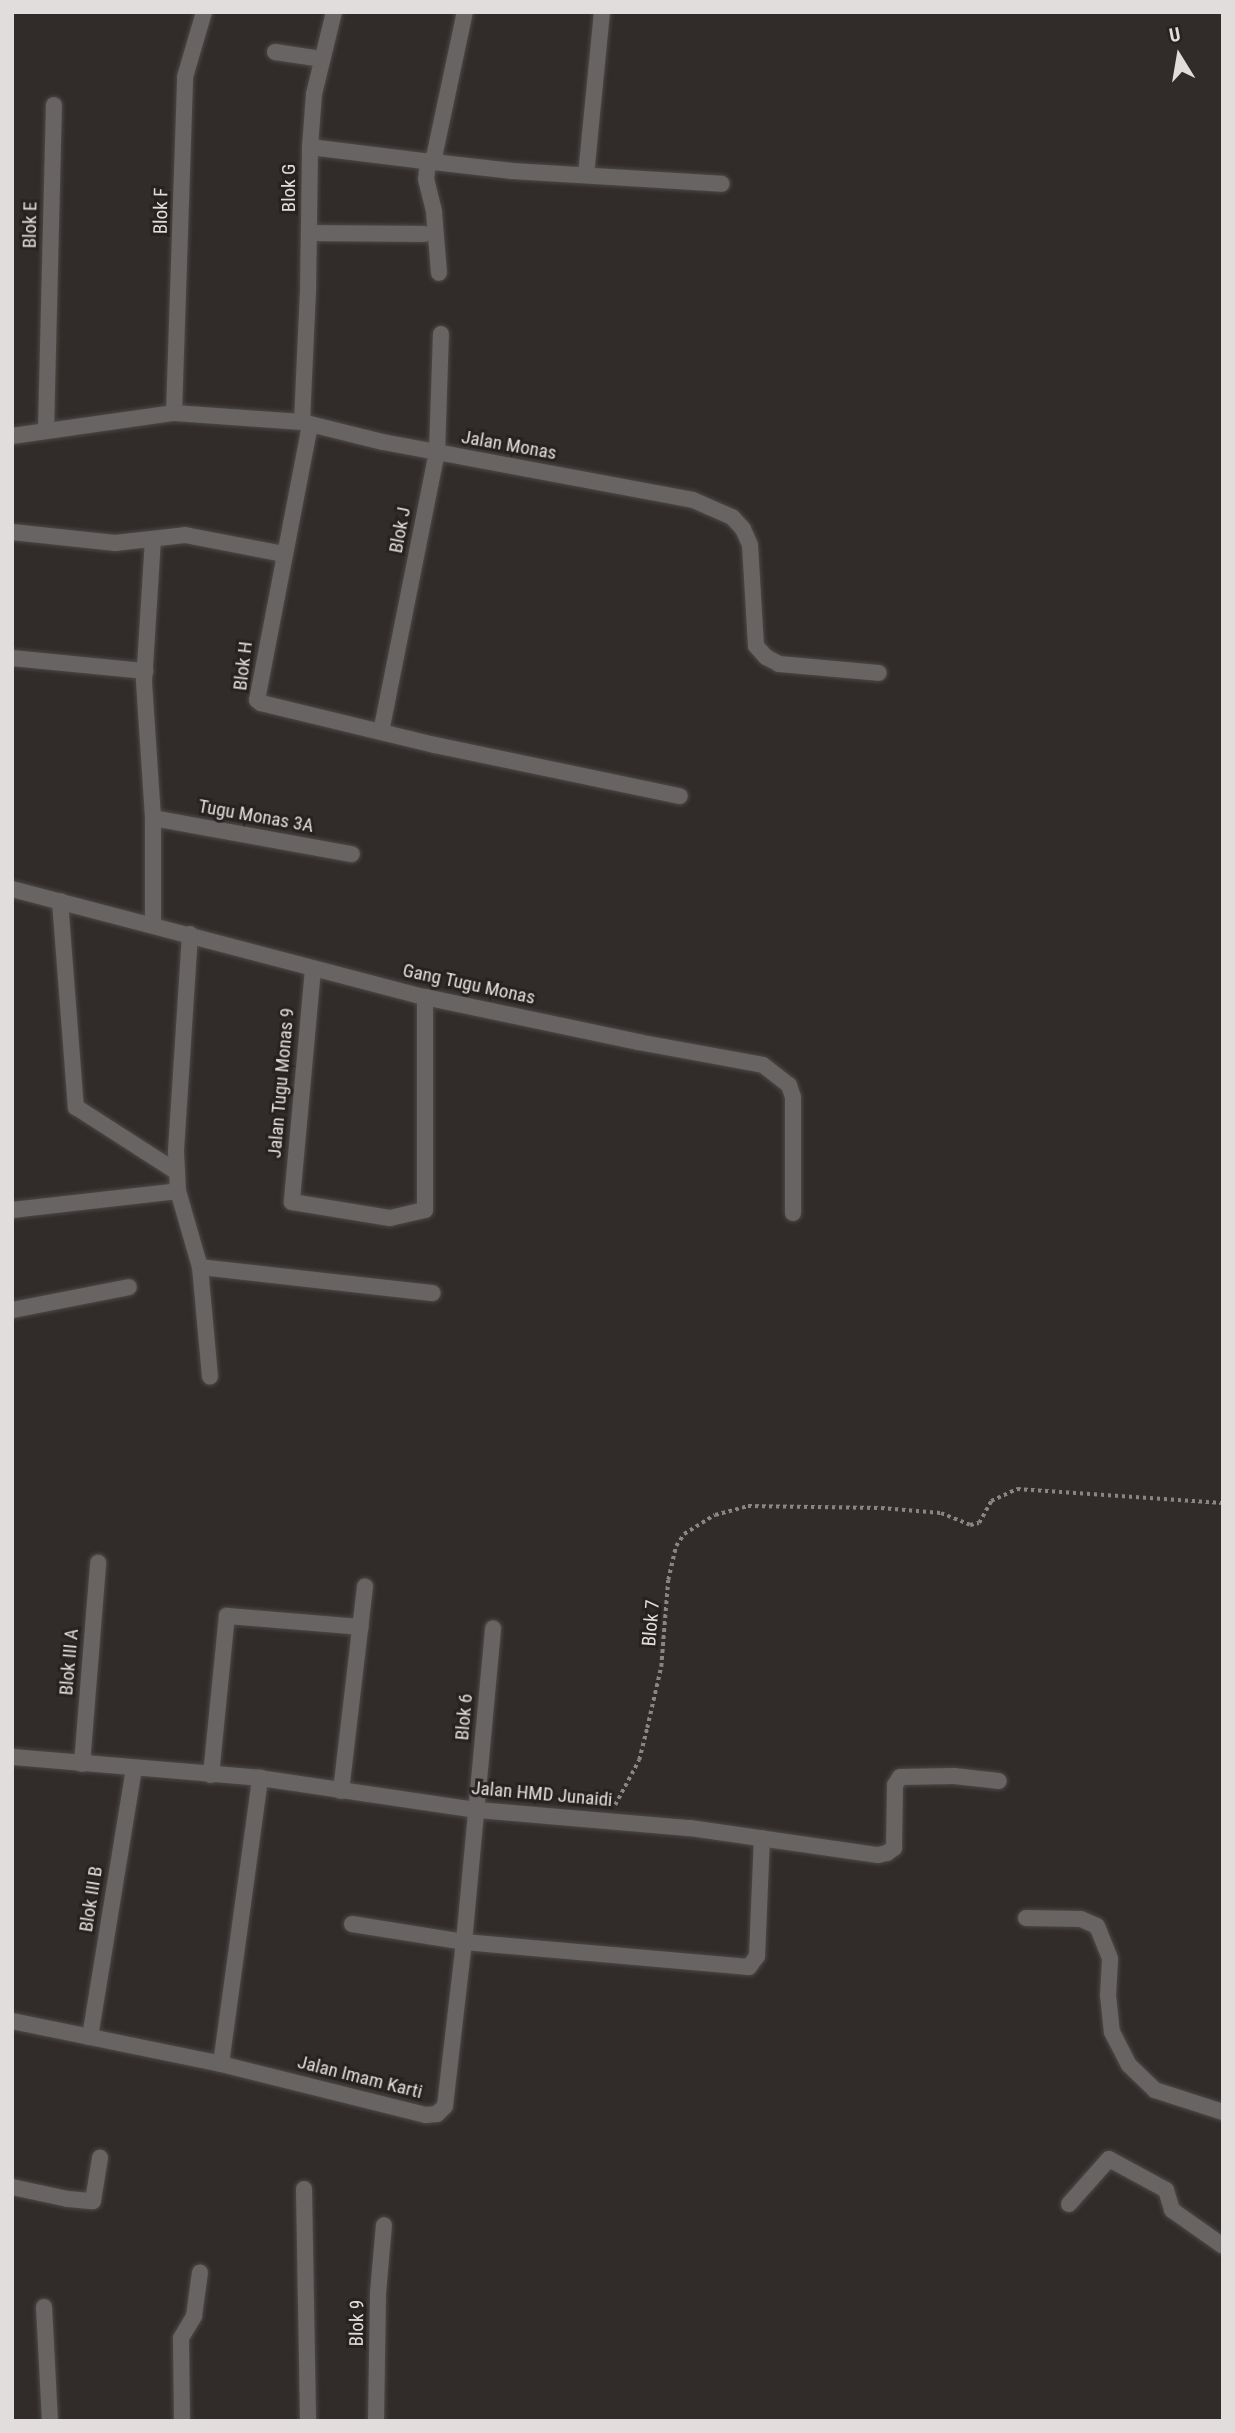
<!DOCTYPE html>
<style>
body{margin:0}
#map{position:relative;width:1235px;height:2433px;overflow:hidden;background:#312c2a;font-family:"Roboto Condensed",sans-serif}
div>[style]{position:absolute}
.path>*{height:3.5px;margin-top:-1.75px;transform-origin:0;background:repeating-linear-gradient(90deg,#898583 0 3.5px,transparent 0 7px)}
.roads{filter:drop-shadow(0 0 2px #4d4846) drop-shadow(0 0 2px #4d4846)}
.street>*{height:16px;margin:-8px;padding:0 8px;transform-origin:8px;border-radius:8px;background:#676463}
span{translate:-50% -50%;white-space:nowrap;text-align:center;line-height:1.15;-webkit-text-stroke:6px #272220;paint-order:stroke}
.street-label{font-size:19px;color:#e1dddc}
.frame{position:absolute;inset:0;border:14px solid #e1dddc;pointer-events:none}
.north{position:absolute;left:1144px;top:21px;width:70px;height:70px;-webkit-text-stroke:5px #272220;paint-order:stroke;rotate:349deg;font-size:19px;font-weight:700;line-height:28px;text-align:center;color:#e1dddc}
.north::after{content:'';display:block;margin:auto;width:24px;height:32px;background:#e1dddc;clip-path:polygon(50% 0,100% 100%,50% 72%,0 100%)}
</style>
<div id="map">
<div class="path">
<div style="left:615px;top:1805px;width:51px;rotate:-61.9deg"></div>
<div style="left:639px;top:1760px;width:33px;rotate:-76deg"></div>
<div style="left:647px;top:1728px;width:63px;rotate:-77.1deg"></div>
<div style="left:661px;top:1667px;width:87px;rotate:-85.4deg"></div>
<div style="left:668px;top:1580px;width:35px;rotate:-77deg"></div>
<div style="left:676px;top:1546px;width:14px;rotate:-56deg"></div>
<div style="left:684px;top:1534px;width:36px;rotate:-32deg"></div>
<div style="left:715px;top:1515px;width:34px;rotate:-15deg"></div>
<div style="left:748px;top:1506px;width:133px;rotate:0.9deg"></div>
<div style="left:881px;top:1508px;width:60px;rotate:4.8deg"></div>
<div style="left:941px;top:1513px;width:31px;rotate:22deg"></div>
<div style="left:970px;top:1525px;width:9px;rotate:-13deg"></div>
<div style="left:979px;top:1523px;width:25px;rotate:-61deg"></div>
<div style="left:991px;top:1501px;width:29px;rotate:-25deg"></div>
<div style="left:1017px;top:1489px;width:206px;rotate:3.9deg"></div>
</div>
<div class="roads">
<div class="street">
<div style="left:275px;top:52px;width:48px;rotate:8.5deg"></div>
<div style="left:310px;top:147px;width:53px;rotate:-85.7deg"></div>
<div style="left:314px;top:94px;width:84px;rotate:-76.3deg"></div>
<div style="left:428px;top:161px;width:18px;rotate:96deg"></div>
<div style="left:426px;top:179px;width:34px;rotate:76deg"></div>
<div style="left:434px;top:212px;width:61px;rotate:85.3deg"></div>
<div style="left:433px;top:162px;width:80px;rotate:6.5deg"></div>
<div style="left:512px;top:171px;width:210px;rotate:3.5deg"></div>
<div style="left:586px;top:175px;width:164px;rotate:-84.4deg"></div>
<div style="left:310px;top:233px;width:114px;rotate:0.5deg"></div>
<div style="left:174px;top:413px;width:336px;rotate:-88.1deg"></div>
<div style="left:185px;top:77px;width:68px;rotate:-73.7deg"></div>
<div style="left:302px;top:422px;width:130px;rotate:-87.4deg"></div>
<div style="left:308px;top:292px;width:145px;rotate:-89.2deg"></div>
<div style="left:310px;top:147px;width:124px;rotate:7deg"></div>
<div style="left:433px;top:162px;width:153px;rotate:-78deg"></div>
<div style="left:310px;top:425px;width:280px;rotate:100.9deg"></div>
<div style="left:257px;top:700px;width:5px;rotate:37deg"></div>
<div style="left:261px;top:703px;width:179px;rotate:13.6deg"></div>
<div style="left:435px;top:745px;width:250px;rotate:11.8deg"></div>
<div style="left:46px;top:430px;width:325px;rotate:-88.6deg"></div>
<div style="left:12px;top:436px;width:164px;rotate:-8.1deg"></div>
<div style="left:174px;top:413px;width:128px;rotate:4deg"></div>
<div style="left:302px;top:422px;width:83px;rotate:13.9deg"></div>
<div style="left:383px;top:442px;width:315px;rotate:10.6deg"></div>
<div style="left:693px;top:500px;width:43px;rotate:23.6deg"></div>
<div style="left:732px;top:517px;width:16px;rotate:47deg"></div>
<div style="left:743px;top:529px;width:17px;rotate:66deg"></div>
<div style="left:750px;top:545px;width:101px;rotate:86.6deg"></div>
<div style="left:756px;top:646px;width:15px;rotate:48deg"></div>
<div style="left:766px;top:657px;width:15px;rotate:28deg"></div>
<div style="left:779px;top:664px;width:100px;rotate:5.1deg"></div>
<div style="left:12px;top:532px;width:104px;rotate:6.1deg"></div>
<div style="left:115px;top:543px;width:70px;rotate:-6.5deg"></div>
<div style="left:185px;top:535px;width:101px;rotate:10.9deg"></div>
<div style="left:153px;top:539px;width:143px;rotate:93.6deg"></div>
<div style="left:144px;top:682px;width:136px;rotate:86.2deg"></div>
<div style="left:153px;top:818px;width:107px;rotate:90deg"></div>
<div style="left:12px;top:658px;width:134px;rotate:5.6deg"></div>
<div style="left:381px;top:732px;width:285px;rotate:-78.7deg"></div>
<div style="left:437px;top:453px;width:119px;rotate:-88.1deg"></div>
<div style="left:153px;top:818px;width:202px;rotate:10.3deg"></div>
<div style="left:12px;top:889px;width:427px;rotate:14.7deg"></div>
<div style="left:425px;top:997px;width:218px;rotate:11.9deg"></div>
<div style="left:638px;top:1042px;width:127px;rotate:10.4deg"></div>
<div style="left:763px;top:1065px;width:33px;rotate:38deg"></div>
<div style="left:789px;top:1085px;width:13px;rotate:72deg"></div>
<div style="left:793px;top:1097px;width:116px;rotate:90deg"></div>
<div style="left:60px;top:901px;width:207px;rotate:85.6deg"></div>
<div style="left:76px;top:1107px;width:120px;rotate:32.8deg"></div>
<div style="left:190px;top:934px;width:218px;rotate:93.7deg"></div>
<div style="left:176px;top:1152px;width:39px;rotate:87deg"></div>
<div style="left:178px;top:1191px;width:79px;rotate:73.9deg"></div>
<div style="left:200px;top:1267px;width:110px;rotate:84.8deg"></div>
<div style="left:313px;top:969px;width:234px;rotate:95.2deg"></div>
<div style="left:292px;top:1202px;width:99px;rotate:9.3deg"></div>
<div style="left:390px;top:1218px;width:36px;rotate:-13deg"></div>
<div style="left:425px;top:1210px;width:213px;rotate:-90deg"></div>
<div style="left:12px;top:1210px;width:167px;rotate:-6.5deg"></div>
<div style="left:200px;top:1267px;width:234px;rotate:6.4deg"></div>
<div style="left:12px;top:1310px;width:119px;rotate:-11.1deg"></div>
<div style="left:12px;top:1757px;width:249px;rotate:4.8deg"></div>
<div style="left:260px;top:1778px;width:220px;rotate:8.4deg"></div>
<div style="left:478px;top:1810px;width:213px;rotate:4.9deg"></div>
<div style="left:690px;top:1828px;width:190px;rotate:8.2deg"></div>
<div style="left:878px;top:1855px;width:9px;rotate:-13deg"></div>
<div style="left:887px;top:1853px;width:9px;rotate:-36deg"></div>
<div style="left:894px;top:1848px;width:63px;rotate:-89.1deg"></div>
<div style="left:895px;top:1785px;width:9px;rotate:-58deg"></div>
<div style="left:900px;top:1777px;width:54px;rotate:-1.1deg"></div>
<div style="left:954px;top:1776px;width:45px;rotate:6.3deg"></div>
<div style="left:82px;top:1764px;width:202px;rotate:-85.4deg"></div>
<div style="left:211px;top:1775px;width:160px;rotate:-84.3deg"></div>
<div style="left:227px;top:1616px;width:134px;rotate:4.7deg"></div>
<div style="left:341px;top:1791px;width:206px;rotate:-83.3deg"></div>
<div style="left:1026px;top:1918px;width:55px;rotate:1deg"></div>
<div style="left:1081px;top:1919px;width:17px;rotate:24deg"></div>
<div style="left:1097px;top:1926px;width:35px;rotate:68deg"></div>
<div style="left:1110px;top:1959px;width:36px;rotate:93deg"></div>
<div style="left:1108px;top:1995px;width:37px;rotate:84deg"></div>
<div style="left:1112px;top:2032px;width:37px;rotate:63deg"></div>
<div style="left:1129px;top:2065px;width:36px;rotate:44deg"></div>
<div style="left:1155px;top:2090px;width:71px;rotate:17.9deg"></div>
<div style="left:352px;top:1924px;width:113px;rotate:9.1deg"></div>
<div style="left:464px;top:1942px;width:286px;rotate:5deg"></div>
<div style="left:749px;top:1967px;width:14px;rotate:-54deg"></div>
<div style="left:757px;top:1956px;width:118px;rotate:-87.6deg"></div>
<div style="left:12px;top:2021px;width:213px;rotate:11.6deg"></div>
<div style="left:221px;top:2064px;width:211px;rotate:14deg"></div>
<div style="left:426px;top:2115px;width:11px;rotate:-5deg"></div>
<div style="left:437px;top:2114px;width:11px;rotate:-45deg"></div>
<div style="left:445px;top:2106px;width:165px;rotate:-83.4deg"></div>
<div style="left:464px;top:1942px;width:315px;rotate:-84.7deg"></div>
<div style="left:90px;top:2037px;width:272px;rotate:-80.7deg"></div>
<div style="left:221px;top:2064px;width:289px;rotate:-82.2deg"></div>
<div style="left:12px;top:2187px;width:57px;rotate:12.1deg"></div>
<div style="left:68px;top:2199px;width:25px;rotate:5deg"></div>
<div style="left:93px;top:2201px;width:44px;rotate:-80.8deg"></div>
<div style="left:304px;top:2189px;width:232px;rotate:89deg"></div>
<div style="left:1069px;top:2204px;width:60px;rotate:-48.4deg"></div>
<div style="left:1109px;top:2159px;width:65px;rotate:28.5deg"></div>
<div style="left:1166px;top:2190px;width:21px;rotate:73deg"></div>
<div style="left:1172px;top:2210px;width:62px;rotate:35.2deg"></div>
<div style="left:44px;top:2307px;width:114px;rotate:87deg"></div>
<div style="left:182px;top:2421px;width:83px;rotate:-90.7deg"></div>
<div style="left:181px;top:2338px;width:26px;rotate:-59deg"></div>
<div style="left:194px;top:2316px;width:44px;rotate:-82.2deg"></div>
<div style="left:376px;top:2421px;width:128px;rotate:-89.1deg"></div>
<div style="left:378px;top:2293px;width:68px;rotate:-85deg"></div>
</div>
</div>
<div class="street-label">
<span style="left:289px;top:188px;rotate:-90deg">Blok G</span>
<span style="left:161px;top:211px;rotate:-89deg">Blok F</span>
<span style="left:30px;top:225px;rotate:-89deg">Blok E</span>
<span style="left:509px;top:445px;rotate:10deg">Jalan Monas</span>
<span style="left:400px;top:530px;rotate:-79deg">Blok J</span>
<span style="left:243px;top:666px;rotate:-83deg">Blok H</span>
<span style="left:256px;top:816px;rotate:10deg">Tugu Monas 3A</span>
<span style="left:469px;top:984px;rotate:12deg">Gang Tugu Monas</span>
<span style="left:281px;top:1083px;rotate:-85deg">Jalan Tugu Monas 9</span>
<span style="left:651px;top:1623px;rotate:-85deg">Blok 7</span>
<span style="left:69px;top:1662px;rotate:-85deg">Blok III A</span>
<span style="left:464px;top:1717px;rotate:-85deg">Blok 6</span>
<span style="left:542px;top:1794px;rotate:5deg">Jalan HMD Junaidi</span>
<span style="left:91px;top:1899px;rotate:-81deg">Blok III B</span>
<span style="left:360px;top:2077px;rotate:14deg">Jalan Imam Karti</span>
<span style="left:357px;top:2323px;rotate:-89deg">Blok 9</span>
</div>
<div class="frame"></div>
<div class="north">U</div>
</div>
